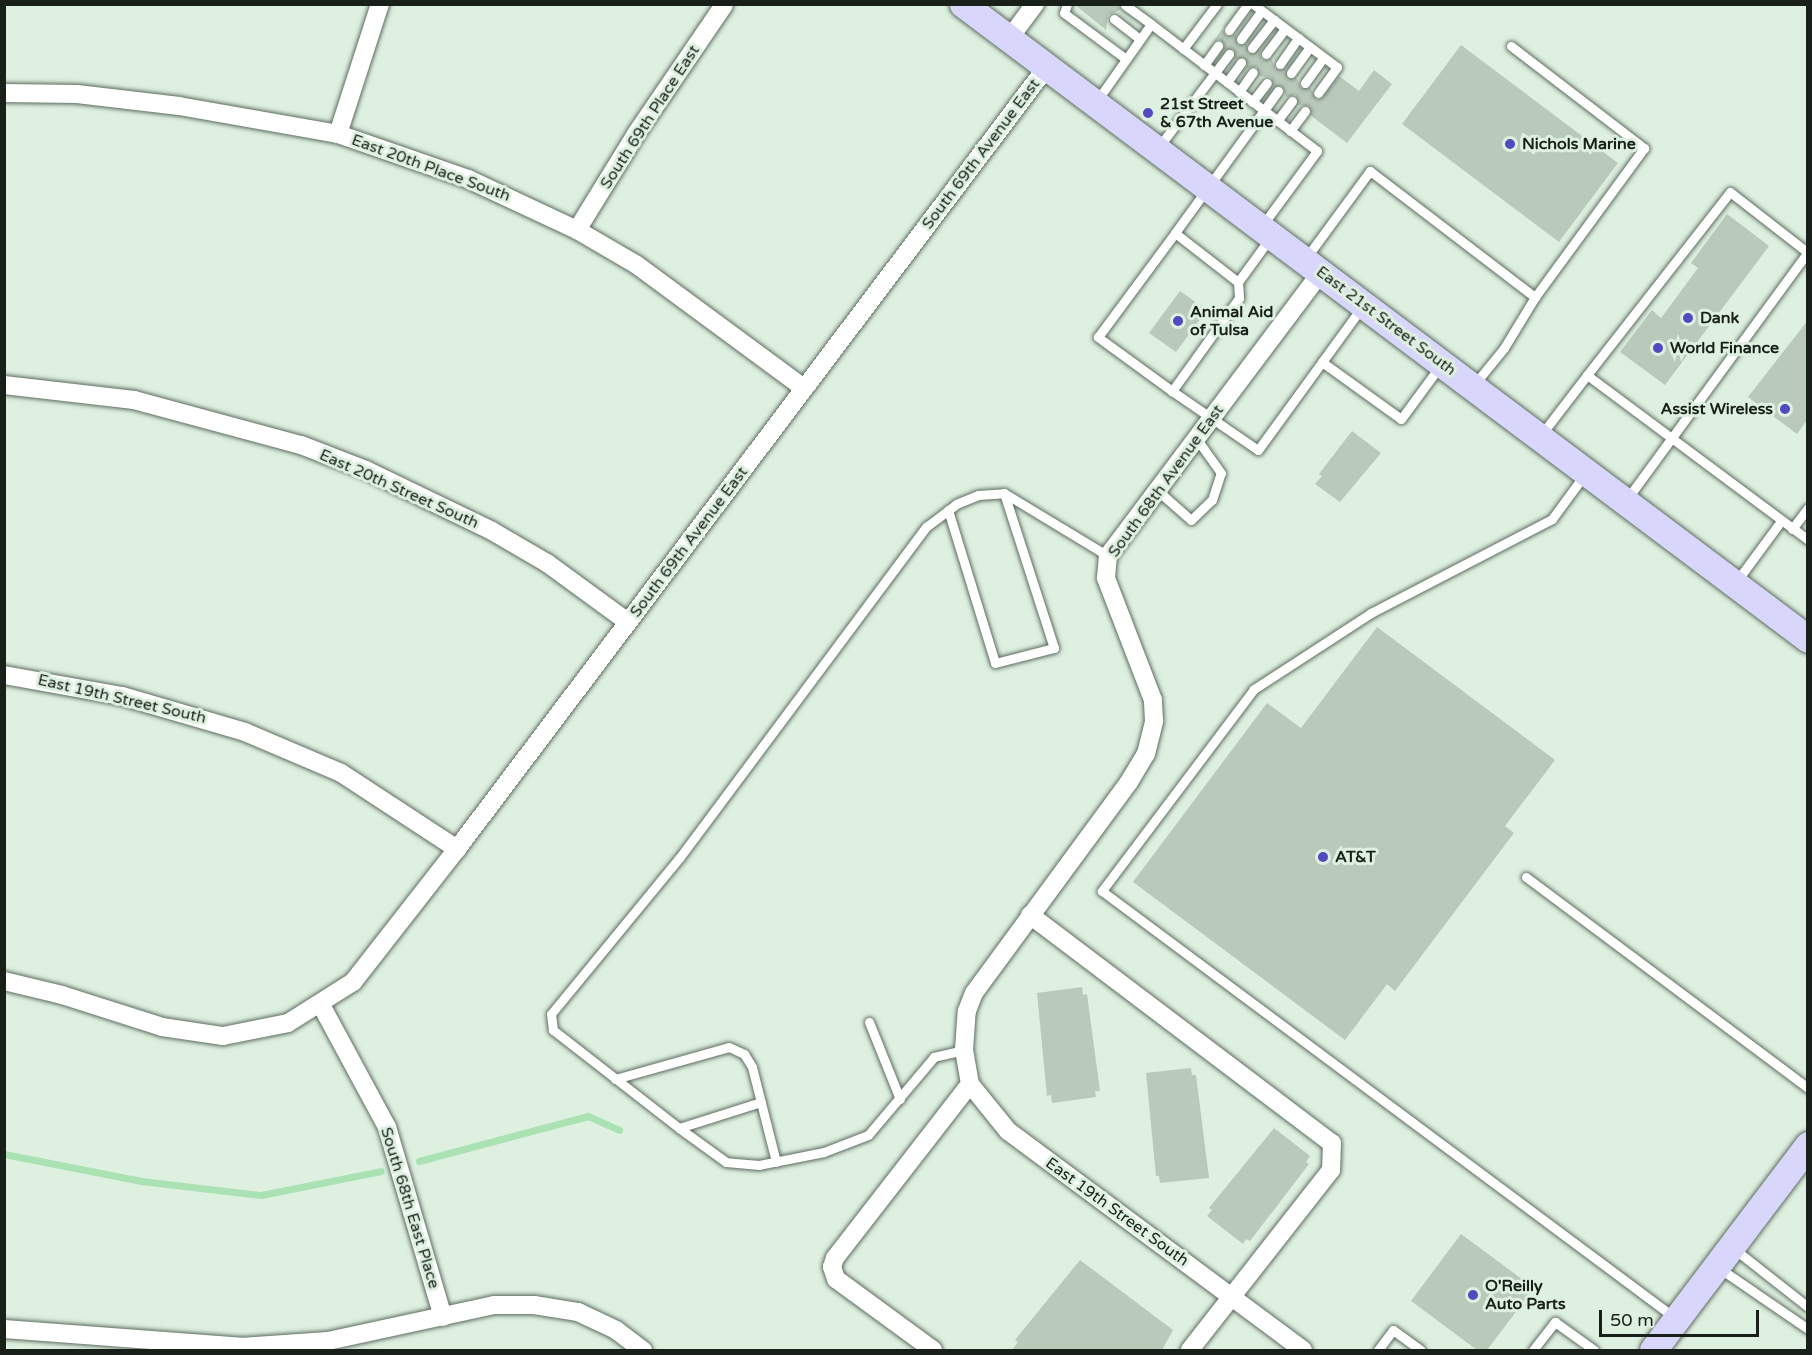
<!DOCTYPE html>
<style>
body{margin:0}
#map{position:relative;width:1812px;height:1355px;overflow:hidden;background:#def0e0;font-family:"Varela Round",sans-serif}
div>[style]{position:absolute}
.stream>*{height:7px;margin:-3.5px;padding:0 3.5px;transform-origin:3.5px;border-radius:3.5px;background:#aae2b4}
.building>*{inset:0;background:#b9cabb}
.roads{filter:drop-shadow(0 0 2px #5d6d60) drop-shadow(0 0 2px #5d6d60)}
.lane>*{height:9px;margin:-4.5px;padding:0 4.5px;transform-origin:4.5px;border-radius:4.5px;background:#fff}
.street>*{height:18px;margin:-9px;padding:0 9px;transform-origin:9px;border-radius:9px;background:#fff}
.secondary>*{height:27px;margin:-13.5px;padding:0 13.5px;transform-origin:13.5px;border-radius:13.5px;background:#d8d7fb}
.dots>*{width:16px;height:16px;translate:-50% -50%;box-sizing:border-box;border:3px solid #def0e0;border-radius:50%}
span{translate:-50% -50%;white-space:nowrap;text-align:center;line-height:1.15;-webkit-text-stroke:6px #def0e0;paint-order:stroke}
.poi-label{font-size:16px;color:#19201a;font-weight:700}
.left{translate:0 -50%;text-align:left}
.right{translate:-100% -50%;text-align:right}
.street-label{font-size:16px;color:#19201a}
.frame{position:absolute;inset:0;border:6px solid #19201a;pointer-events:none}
.scale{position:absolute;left:1599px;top:1310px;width:160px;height:27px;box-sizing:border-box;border:3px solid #19201a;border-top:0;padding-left:8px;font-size:18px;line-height:21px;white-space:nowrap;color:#19201a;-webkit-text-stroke:4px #def0e0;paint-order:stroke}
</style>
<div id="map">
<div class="stream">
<div style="left:4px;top:1154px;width:140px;rotate:11.1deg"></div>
<div style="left:141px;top:1181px;width:121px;rotate:6.7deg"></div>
<div style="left:261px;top:1195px;width:122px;rotate:-11.3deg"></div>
<div style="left:419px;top:1161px;width:175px;rotate:-14.9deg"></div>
<div style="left:588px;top:1116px;width:34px;rotate:24deg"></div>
</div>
<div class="building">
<div style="clip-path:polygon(1074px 4px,1118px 4px,1120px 10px,1108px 15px,1106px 30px)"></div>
<div style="clip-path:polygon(1222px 29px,1226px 36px,1236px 35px,1238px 45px,1247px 44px,1248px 54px,1259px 49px,1262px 60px,1271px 58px,1276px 69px,1286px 69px,1287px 78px,1296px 77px,1301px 88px,1310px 87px,1317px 100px,1323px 97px,1339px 76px,1359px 91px,1374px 70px,1392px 84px,1347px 143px,1310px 115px,1309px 106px,1297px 105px,1296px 95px,1286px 97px,1282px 86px,1273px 87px,1271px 77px,1258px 76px,1257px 67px,1247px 68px,1245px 58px,1235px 59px,1233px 49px,1223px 50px,1224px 44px,1219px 39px,1213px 42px)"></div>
<div style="clip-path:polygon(1461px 45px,1618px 163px,1559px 242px,1402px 124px)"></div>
<div style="clip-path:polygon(1727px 214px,1769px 246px,1665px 385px,1620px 352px,1652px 310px,1661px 318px,1698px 268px,1691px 263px)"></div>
<div style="clip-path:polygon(1180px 291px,1207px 310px,1176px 352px,1149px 333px)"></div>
<div style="clip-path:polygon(1808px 320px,1807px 420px,1797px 434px,1748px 397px)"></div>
<div style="clip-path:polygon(1352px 431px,1381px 453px,1340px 502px,1315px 484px,1322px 476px,1319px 474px)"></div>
<div style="clip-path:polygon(1377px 627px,1555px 760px,1505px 826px,1514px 833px,1395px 991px,1387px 984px,1345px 1040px,1133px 882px,1267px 703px,1301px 728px)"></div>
<div style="clip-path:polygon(1082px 987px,1083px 995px,1087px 994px,1100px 1091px,1095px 1091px,1096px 1097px,1052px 1103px,1051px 1095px,1047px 1096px,1037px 993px)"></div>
<div style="clip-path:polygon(1191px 1068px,1192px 1075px,1196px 1075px,1209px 1178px,1160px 1183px,1159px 1176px,1156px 1176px,1146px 1073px)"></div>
<div style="clip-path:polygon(1274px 1128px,1310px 1156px,1306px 1162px,1309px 1164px,1250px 1241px,1246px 1239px,1243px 1244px,1207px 1216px,1212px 1210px,1209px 1208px)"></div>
<div style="clip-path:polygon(1461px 1234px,1534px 1288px,1487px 1350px,1477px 1350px,1411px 1301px)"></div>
<div style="clip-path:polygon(1080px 1260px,1173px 1330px,1162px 1350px,1012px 1350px,1018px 1342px,1015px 1340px)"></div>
</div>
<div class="roads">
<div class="lane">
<div style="left:1067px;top:4px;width:9px;rotate:108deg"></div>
<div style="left:1064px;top:13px;width:77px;rotate:36.6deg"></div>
<div style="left:1253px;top:4px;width:105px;rotate:36.9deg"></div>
<div style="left:1337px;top:67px;width:32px;rotate:126deg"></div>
<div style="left:1125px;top:5px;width:32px;rotate:36deg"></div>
<div style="left:1114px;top:19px;width:33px;rotate:38deg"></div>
<div style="left:1229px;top:30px;width:32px;rotate:-54deg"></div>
<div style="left:1241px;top:39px;width:34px;rotate:-54deg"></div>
<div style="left:1511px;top:46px;width:168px;rotate:37.5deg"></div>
<div style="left:1644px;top:148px;width:185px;rotate:126.2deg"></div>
<div style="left:1252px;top:48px;width:36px;rotate:-52deg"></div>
<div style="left:1183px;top:49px;width:56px;rotate:-52.9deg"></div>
<div style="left:1266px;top:54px;width:31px;rotate:-53deg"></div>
<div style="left:1280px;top:64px;width:32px;rotate:-55deg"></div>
<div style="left:1204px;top:65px;width:24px;rotate:-54deg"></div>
<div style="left:1291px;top:73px;width:32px;rotate:-54deg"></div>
<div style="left:1227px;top:82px;width:24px;rotate:-54deg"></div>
<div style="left:1305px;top:83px;width:31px;rotate:-54deg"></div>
<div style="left:1278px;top:91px;width:175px;rotate:126deg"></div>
<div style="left:1175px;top:233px;width:80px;rotate:37.9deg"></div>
<div style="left:1238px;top:282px;width:16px;rotate:86deg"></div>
<div style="left:1239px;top:298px;width:115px;rotate:125.8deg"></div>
<div style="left:1172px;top:391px;width:104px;rotate:34.5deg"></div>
<div style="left:1258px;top:450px;width:109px;rotate:-54deg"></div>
<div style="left:1239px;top:92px;width:24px;rotate:-55deg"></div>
<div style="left:1096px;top:102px;width:95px;rotate:-54.8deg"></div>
<div style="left:1151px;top:24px;width:209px;rotate:37.4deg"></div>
<div style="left:1317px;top:151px;width:93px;rotate:126.3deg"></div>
<div style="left:1252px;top:102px;width:24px;rotate:-52deg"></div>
<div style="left:1277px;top:121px;width:25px;rotate:-53deg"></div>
<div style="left:1290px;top:131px;width:25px;rotate:-53deg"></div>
<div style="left:1158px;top:148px;width:118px;rotate:-52.9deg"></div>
<div style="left:1306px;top:258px;width:108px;rotate:-53.7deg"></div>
<div style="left:1370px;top:171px;width:208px;rotate:37.4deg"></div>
<div style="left:1535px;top:297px;width:60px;rotate:121.3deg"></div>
<div style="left:1504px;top:348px;width:49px;rotate:129.2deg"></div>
<div style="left:1238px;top:282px;width:54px;rotate:-54deg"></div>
<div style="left:1362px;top:307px;width:68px;rotate:126deg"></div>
<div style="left:1322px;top:362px;width:97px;rotate:35.8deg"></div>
<div style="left:1401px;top:419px;width:66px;rotate:-53.7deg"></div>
<div style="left:1587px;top:375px;width:232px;rotate:-52deg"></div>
<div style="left:1730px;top:192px;width:98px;rotate:37.9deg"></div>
<div style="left:1172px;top:391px;width:92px;rotate:-143.9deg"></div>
<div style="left:1098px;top:337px;width:129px;rotate:-53.5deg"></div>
<div style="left:1541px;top:435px;width:76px;rotate:-52.5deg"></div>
<div style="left:1587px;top:375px;width:276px;rotate:36.7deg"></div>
<div style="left:1585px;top:474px;width:56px;rotate:126.3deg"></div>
<div style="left:1552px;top:519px;width:204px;rotate:152.6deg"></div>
<div style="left:1371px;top:613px;width:140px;rotate:147deg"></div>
<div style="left:1254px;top:689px;width:253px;rotate:127deg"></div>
<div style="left:1102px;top:891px;width:715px;rotate:36.69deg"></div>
<div style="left:1157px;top:490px;width:45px;rotate:41.4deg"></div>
<div style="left:1191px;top:520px;width:29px;rotate:-44deg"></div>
<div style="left:1212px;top:500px;width:28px;rotate:-72deg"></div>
<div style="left:1221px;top:473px;width:43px;rotate:-125.5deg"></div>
<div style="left:1627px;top:499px;width:306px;rotate:-53.8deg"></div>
<div style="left:948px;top:510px;width:160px;rotate:72.9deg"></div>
<div style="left:995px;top:663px;width:61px;rotate:-14.3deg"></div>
<div style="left:1054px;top:648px;width:163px;rotate:-107.9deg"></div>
<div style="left:1792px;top:529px;width:26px;rotate:-53deg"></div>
<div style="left:1736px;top:582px;width:76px;rotate:-53.6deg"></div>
<div style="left:1526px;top:877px;width:352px;rotate:36.8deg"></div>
<div style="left:869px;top:1022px;width:83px;rotate:68.1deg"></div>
<div style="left:964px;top:1050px;width:31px;rotate:167deg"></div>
<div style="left:934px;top:1057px;width:102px;rotate:130.2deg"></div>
<div style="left:868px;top:1135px;width:47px;rotate:158.9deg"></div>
<div style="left:824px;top:1152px;width:66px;rotate:168.7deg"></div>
<div style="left:759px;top:1165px;width:33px;rotate:-175deg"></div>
<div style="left:726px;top:1162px;width:58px;rotate:-144.1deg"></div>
<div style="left:679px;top:1128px;width:160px;rotate:-142.1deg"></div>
<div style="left:553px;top:1030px;width:16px;rotate:-97deg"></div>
<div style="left:551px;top:1014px;width:203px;rotate:-50.6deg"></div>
<div style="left:680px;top:857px;width:412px;rotate:-53.3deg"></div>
<div style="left:926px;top:527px;width:38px;rotate:-37deg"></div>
<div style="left:956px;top:504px;width:24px;rotate:-22deg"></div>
<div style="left:978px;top:495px;width:26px;rotate:-4deg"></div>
<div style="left:1004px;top:493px;width:122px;rotate:31.2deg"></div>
<div style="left:615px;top:1079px;width:118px;rotate:-15.7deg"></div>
<div style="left:729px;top:1047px;width:17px;rotate:25deg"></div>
<div style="left:744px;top:1054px;width:15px;rotate:58deg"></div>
<div style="left:752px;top:1067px;width:98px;rotate:75.8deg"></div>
<div style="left:679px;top:1128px;width:86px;rotate:-17.6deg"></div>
<div style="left:1733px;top:1248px;width:95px;rotate:38.2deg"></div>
<div style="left:1719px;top:1268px;width:108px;rotate:34.4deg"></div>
<div style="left:1378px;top:1350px;width:25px;rotate:-53deg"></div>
<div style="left:1393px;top:1330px;width:34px;rotate:36deg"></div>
<div style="left:1533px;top:1350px;width:36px;rotate:-52deg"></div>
<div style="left:1555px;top:1322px;width:48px;rotate:35.7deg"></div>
</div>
<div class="street">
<div style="left:1009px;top:39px;width:44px;rotate:-53.4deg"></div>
<div style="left:4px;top:93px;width:73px;rotate:0.8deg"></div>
<div style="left:77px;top:94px;width:103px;rotate:6.7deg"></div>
<div style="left:179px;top:106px;width:161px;rotate:10deg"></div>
<div style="left:338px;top:134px;width:138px;rotate:19.1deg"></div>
<div style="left:468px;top:179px;width:120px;rotate:25.1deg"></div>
<div style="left:577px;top:230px;width:69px;rotate:30.3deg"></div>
<div style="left:637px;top:265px;width:207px;rotate:36.4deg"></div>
<div style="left:338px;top:134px;width:137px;rotate:-72.1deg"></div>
<div style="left:577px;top:230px;width:113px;rotate:-58.4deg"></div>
<div style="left:636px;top:134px;width:156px;rotate:-55.7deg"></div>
<div style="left:4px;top:385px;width:131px;rotate:6.6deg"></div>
<div style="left:134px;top:400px;width:173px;rotate:15.1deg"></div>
<div style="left:301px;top:445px;width:70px;rotate:21deg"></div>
<div style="left:366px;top:470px;width:140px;rotate:25.8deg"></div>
<div style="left:492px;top:531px;width:64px;rotate:30.2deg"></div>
<div style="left:547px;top:563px;width:100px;rotate:36.1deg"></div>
<div style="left:4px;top:675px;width:120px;rotate:10.1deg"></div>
<div style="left:122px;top:696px;width:128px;rotate:16.3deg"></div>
<div style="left:245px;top:732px;width:104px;rotate:23.1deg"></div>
<div style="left:341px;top:773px;width:139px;rotate:33.2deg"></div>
<div style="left:1030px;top:915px;width:378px;rotate:37.1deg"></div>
<div style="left:1332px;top:1143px;width:27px;rotate:92deg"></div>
<div style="left:1331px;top:1170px;width:229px;rotate:128.1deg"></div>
<div style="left:4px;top:981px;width:60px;rotate:13.6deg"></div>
<div style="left:62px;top:995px;width:105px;rotate:17.7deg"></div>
<div style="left:162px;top:1027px;width:62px;rotate:8.4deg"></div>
<div style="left:223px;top:1036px;width:66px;rotate:-11.3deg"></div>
<div style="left:288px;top:1023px;width:77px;rotate:-32.2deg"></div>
<div style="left:353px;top:982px;width:169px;rotate:-52deg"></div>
<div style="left:457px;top:849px;width:978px;rotate:-52.98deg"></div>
<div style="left:321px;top:1005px;width:139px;rotate:61.6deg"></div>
<div style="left:387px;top:1127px;width:198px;rotate:73.6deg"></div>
<div style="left:4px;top:1329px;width:238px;rotate:4.3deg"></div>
<div style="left:241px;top:1347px;width:87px;rotate:-3.9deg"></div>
<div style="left:328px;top:1341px;width:170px;rotate:-12.2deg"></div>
<div style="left:494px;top:1305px;width:40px"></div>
<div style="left:534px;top:1305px;width:45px;rotate:9deg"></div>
<div style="left:578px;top:1312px;width:42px;rotate:25.3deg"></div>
<div style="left:616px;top:1330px;width:34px;rotate:37deg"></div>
<div style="left:933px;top:1350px;width:120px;rotate:-143.8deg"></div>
<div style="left:836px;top:1279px;width:13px;rotate:-108deg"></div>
<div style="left:832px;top:1267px;width:9px;rotate:-72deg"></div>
<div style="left:835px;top:1258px;width:220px;rotate:-52.2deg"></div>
<div style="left:1303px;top:1350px;width:367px;rotate:-143.4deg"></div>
<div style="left:1008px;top:1131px;width:60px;rotate:-129deg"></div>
<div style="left:970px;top:1084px;width:35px;rotate:-100deg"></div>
<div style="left:964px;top:1050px;width:39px;rotate:-86deg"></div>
<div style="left:967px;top:1011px;width:19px;rotate:-69deg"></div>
<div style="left:974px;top:993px;width:262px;rotate:-53.7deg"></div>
<div style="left:1129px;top:782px;width:33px;rotate:-59deg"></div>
<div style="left:1146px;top:754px;width:34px;rotate:-76deg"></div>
<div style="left:1154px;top:721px;width:21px;rotate:-93deg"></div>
<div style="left:1153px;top:700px;width:131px;rotate:-111.1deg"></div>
<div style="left:1106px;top:578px;width:22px;rotate:-85deg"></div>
<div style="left:1108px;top:556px;width:355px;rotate:-53.1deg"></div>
</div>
<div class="secondary">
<div style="left:963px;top:4px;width:1057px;rotate:36.92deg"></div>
<div style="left:1653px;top:1350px;width:257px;rotate:-52.9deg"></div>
</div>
</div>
<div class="dots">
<div style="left:1148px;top:113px;background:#5349c0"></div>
<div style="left:1510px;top:144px;background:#5349c0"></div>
<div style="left:1688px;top:318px;background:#5349c0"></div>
<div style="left:1178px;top:321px;background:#5349c0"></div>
<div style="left:1658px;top:348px;background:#5349c0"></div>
<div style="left:1785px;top:409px;background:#5349c0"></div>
<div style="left:1323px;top:857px;background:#5349c0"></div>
<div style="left:1473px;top:1295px;background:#5349c0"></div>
</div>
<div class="poi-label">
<span class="left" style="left:1160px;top:113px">21st Street<br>&amp; 67th Avenue</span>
<span class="left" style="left:1522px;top:144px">Nichols Marine</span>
<span class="left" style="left:1190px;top:321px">Animal Aid<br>of Tulsa</span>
<span class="left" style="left:1700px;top:318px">Dank</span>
<span class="left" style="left:1670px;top:348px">World Finance</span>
<span class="right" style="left:1773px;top:409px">Assist Wireless</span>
<span class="left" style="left:1335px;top:857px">AT&amp;T</span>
<span class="left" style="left:1485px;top:1295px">O'Reilly<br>Auto Parts</span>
</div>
<div class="street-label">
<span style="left:650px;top:117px;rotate:-57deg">South 69th Place East</span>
<span style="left:981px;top:154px;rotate:-53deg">South 69th Avenue East</span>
<span style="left:431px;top:168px;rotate:20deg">East 20th Place South</span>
<span style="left:1386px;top:321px;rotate:37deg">East 21st Street South</span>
<span style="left:1166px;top:481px;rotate:-54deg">South 68th Avenue East</span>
<span style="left:399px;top:489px;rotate:24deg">East 20th Street South</span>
<span style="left:689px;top:542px;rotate:-53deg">South 69th Avenue East</span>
<span style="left:122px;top:699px;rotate:13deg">East 19th Street South</span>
<span style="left:410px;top:1208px;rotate:73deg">South 68th East Place</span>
<span style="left:1117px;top:1212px;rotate:36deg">East 19th Street South</span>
</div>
<div class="frame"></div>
<div class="scale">50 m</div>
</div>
